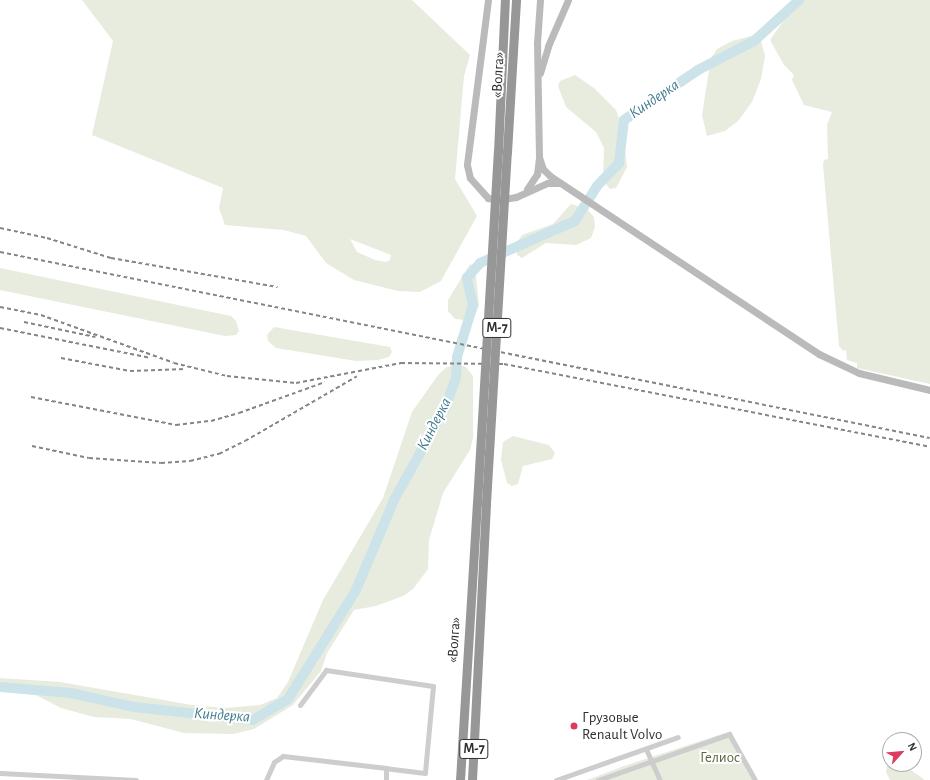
<!DOCTYPE html>
<meta charset="utf-8">
<style>
body{margin:0}
#map{position:relative;width:930px;height:780px;overflow:hidden;background:#fff;font-family:"Alegreya Sans",sans-serif}
div>[style]{position:absolute}
.green>*{inset:0;background:#e7ecde}
.river>*{height:10px;margin:-5px;padding:0 5px;transform-origin:5px;border-radius:5px;background:#cce3ea}
.street>*{height:5px;margin:-2.5px;padding:0 2.5px;transform-origin:2.5px;border-radius:2.5px;background:#cdcdcd}
.secondary>*{height:7px;margin:-3.5px;padding:0 3.5px;transform-origin:3.5px;border-radius:3.5px;background:#bababa}
.highway>*{height:9px;margin:-4.5px;padding:0 4.5px;transform-origin:4.5px;border-radius:4.5px;background:#979797}
.rail>*{height:1.5px;margin-top:-0.75px;transform-origin:0;background:repeating-linear-gradient(90deg,#858585 0 4px,transparent 0 7px)}
.highway-bridge>*{height:9px;margin:-4.5px;padding:0 4.5px;transform-origin:4.5px;border-radius:4.5px;background:#979797}
.dots>*{width:11px;height:11px;translate:-50% -50%;box-sizing:border-box;border:2px solid #fff;border-radius:50%}
span{translate:-50% -50%;white-space:nowrap;text-align:center;line-height:1.15;-webkit-text-stroke:4px #fff;paint-order:stroke}
.shield-label span{padding:1px 3px;background:#fff;border:1px solid;border-radius:3px;-webkit-text-stroke-width:0}
.shield-label{font-size:14px;color:#303030;font-weight:700}
.street-label{font-size:15px;color:#303030}
.poi-label{font-size:15px;color:#303030}
.left{translate:0 -50%;text-align:left}
.park-label{font-size:15px;color:#58693f}
.water-label{font-size:16px;color:#417a8e;font-style:italic}
.north{position:absolute;left:882px;top:732px;width:40px;height:40px;box-sizing:border-box;background:#fff;border:1px solid #acacac;border-radius:50%;rotate:63deg;font-size:11px;font-weight:700;line-height:16px;text-align:center;color:#303030}
.north::after{content:'';display:block;margin:auto;width:14px;height:18px;background:#dc3c5d;clip-path:polygon(50% 0,100% 100%,50% 72%,0 100%)}
</style>
<div id="map">
<div class="green">
<div style="clip-path:polygon(evenodd,82px 0,412px 0,470px 55px,464px 76px,455px 179px,477px 216px,441px 281px,420px 292px,398px 291px,354px 280px,326px 263px,306px 236px,284px 230px,225px 225px,219px 208px,223px 188px,92px 135px,113px 41px,82px 0,350px 239px,391px 255px,390px 260px,386px 262px,375px 260px,357px 252px,350px 239px)"></div>
<div style="clip-path:polygon(798px 0,930px 0,930px 384px,857px 368px,857px 363px,847px 360px,846px 350px,843px 351px,839px 346px,823px 165px,824px 160px,828px 159px,827px 125px,832px 112px,804px 105px,792px 80px,794px 75px,784px 65px,770px 40px)"></div>
<div style="clip-path:polygon(759px 34px,765px 56px,761px 79px,752px 102px,738px 121px,725px 131px,707px 136px,702px 115px,711px 58px,717px 49px,732px 41px)"></div>
<div style="clip-path:polygon(575px 75px,594px 88px,616px 110px,622px 127px,627px 167px,616px 188px,610px 189px,603px 181px,604px 148px,596px 132px,566px 107px,558px 86px,560px 81px)"></div>
<div style="clip-path:polygon(571px 204px,587px 209px,594px 217px,595px 227px,591px 238px,576px 245px,546px 243px,522px 258px,517px 255px,516px 244px,522px 235px,553px 224px)"></div>
<div style="clip-path:polygon(470px 264px,475px 267px,479px 305px,475px 315px,466px 320px,455px 319px,448px 311px,448px 300px)"></div>
<div style="clip-path:polygon(0 268px,231px 316px,236px 321px,239px 331px,236px 335px,225px 336px,0 290px)"></div>
<div style="clip-path:polygon(274px 327px,390px 347px,392px 352px,389px 357px,378px 360px,356px 361px,276px 348px,268px 341px,267px 335px)"></div>
<div style="clip-path:polygon(457px 364px,466px 367px,473px 376px,473px 438px,470px 450px,443px 493px,429px 540px,428px 569px,413px 589px,403px 596px,376px 606px,354px 610px,327px 653px,321px 671px,293px 705px,254px 729px,233px 734px,184px 733px,131px 719px,94px 717px,61px 708px,36px 695px,0 691px,0 678px,60px 682px,192px 705px,226px 708px,260px 705px,277px 698px,288px 682px,323px 600px,383px 498px,412px 412px,438px 375px,447px 367px)"></div>
<div style="clip-path:polygon(513px 436px,549px 445px,555px 453px,552px 459px,523px 466px,518px 484px,512px 486px,507px 483px,501px 460px,503px 442px)"></div>
<div style="clip-path:polygon(731px 731px,757px 780px,587px 780px,624px 766px)"></div>
<div style="clip-path:polygon(892px 765px,908px 768px,925px 780px,890px 780px,886px 772px,887px 766px)"></div>
</div>
<div class="river">
<div style="left:0;top:687px;width:71px;rotate:4.8deg"></div>
<div style="left:71px;top:693px;width:65px;rotate:12.5deg"></div>
<div style="left:134px;top:707px;width:120px;rotate:6.2deg"></div>
<div style="left:253px;top:720px;width:41px;rotate:-31deg"></div>
<div style="left:288px;top:699px;width:128px;rotate:-58deg"></div>
<div style="left:356px;top:590px;width:98px;rotate:-67.1deg"></div>
<div style="left:394px;top:500px;width:105px;rotate:-61deg"></div>
<div style="left:445px;top:408px;width:33px;rotate:-70deg"></div>
<div style="left:456px;top:377px;width:20px;rotate:-87deg"></div>
<div style="left:457px;top:357px;width:54px;rotate:-72.9deg"></div>
<div style="left:473px;top:305px;width:28px;rotate:-103deg"></div>
<div style="left:467px;top:278px;width:20px;rotate:-49deg"></div>
<div style="left:480px;top:263px;width:104px;rotate:-23.9deg"></div>
<div style="left:575px;top:221px;width:41px;rotate:-57.8deg"></div>
<div style="left:597px;top:186px;width:32px;rotate:-46deg"></div>
<div style="left:619px;top:163px;width:43px;rotate:-83.4deg"></div>
<div style="left:624px;top:120px;width:89px;rotate:-34deg"></div>
<div style="left:698px;top:70px;width:63px;rotate:-27.4deg"></div>
<div style="left:754px;top:41px;width:61px;rotate:-42.3deg"></div>
</div>
<div class="street">
<div style="left:300px;top:705px;width:44px;rotate:-53.4deg"></div>
<div style="left:326px;top:670px;width:108px;rotate:8.5deg"></div>
<div style="left:433px;top:686px;width:87px;rotate:95.3deg"></div>
<div style="left:425px;top:773px;width:39px;rotate:-173deg"></div>
<div style="left:646px;top:749px;width:34px;rotate:66deg"></div>
<div style="left:0;top:773px;width:136px;rotate:2.9deg"></div>
<div style="left:266px;top:780px;width:20px;rotate:-66deg"></div>
<div style="left:274px;top:762px;width:11px;rotate:-34deg"></div>
<div style="left:283px;top:756px;width:104px;rotate:6.6deg"></div>
<div style="left:386px;top:768px;width:12px;rotate:90deg"></div>
<div style="left:556px;top:780px;width:129px;rotate:-19.4deg"></div>
<div style="left:598px;top:780px;width:139px;rotate:-19.3deg"></div>
<div style="left:729px;top:734px;width:53px;rotate:60.5deg"></div>
</div>
<div class="secondary">
<div style="left:488px;top:0;width:166px;rotate:97.3deg"></div>
<div style="left:467px;top:165px;width:13px;rotate:77deg"></div>
<div style="left:470px;top:178px;width:27px;rotate:48deg"></div>
<div style="left:488px;top:198px;width:11px;rotate:10deg"></div>
<div style="left:499px;top:200px;width:17px;rotate:-10deg"></div>
<div style="left:516px;top:197px;width:34px;rotate:-24deg"></div>
<div style="left:547px;top:183px;width:13px"></div>
<div style="left:540px;top:73px;width:28px;rotate:-73deg"></div>
<div style="left:548px;top:46px;width:50px;rotate:-66.5deg"></div>
<div style="left:539px;top:157px;width:13px;rotate:72deg"></div>
<div style="left:543px;top:169px;width:10px;rotate:45deg"></div>
<div style="left:550px;top:176px;width:323px;rotate:33.5deg"></div>
<div style="left:819px;top:354px;width:44px;rotate:25.4deg"></div>
<div style="left:859px;top:373px;width:73px;rotate:13.5deg"></div>
<div style="left:527px;top:189px;width:18px;rotate:-56deg"></div>
<div style="left:537px;top:174px;width:17px;rotate:-83deg"></div>
<div style="left:539px;top:157px;width:114px;rotate:-91deg"></div>
<div style="left:537px;top:43px;width:43px;rotate:-86deg"></div>
</div>
<div class="highway">
<div style="left:498px;top:152px;width:152px;rotate:-87.4deg"></div>
<div style="left:507px;top:152px;width:152px;rotate:-86.6deg"></div>
<div style="left:460px;top:780px;width:278px;rotate:-86.5deg"></div>
<div style="left:472px;top:780px;width:277px;rotate:-87.1deg"></div>
</div>
<div class="rail">
<div style="left:0;top:228px;width:48px;rotate:12deg"></div>
<div style="left:47px;top:238px;width:67px;rotate:17.4deg"></div>
<div style="left:111px;top:258px;width:169px;rotate:9.9deg"></div>
<div style="left:0;top:252px;width:948px;rotate:11.31deg"></div>
<div style="left:0;top:307px;width:42px;rotate:11deg"></div>
<div style="left:41px;top:315px;width:141px;rotate:19.8deg"></div>
<div style="left:174px;top:363px;width:55px;rotate:13.8deg"></div>
<div style="left:227px;top:376px;width:69px;rotate:5.8deg"></div>
<div style="left:296px;top:383px;width:107px;rotate:-10.8deg"></div>
<div style="left:401px;top:363px;width:103px;rotate:0.6deg"></div>
<div style="left:504px;top:364px;width:434px;rotate:11deg"></div>
<div style="left:24px;top:322px;width:73px;rotate:11.9deg"></div>
<div style="left:0;top:328px;width:154px;rotate:11.2deg"></div>
<div style="left:61px;top:358px;width:70px;rotate:10.7deg"></div>
<div style="left:130px;top:371px;width:56px;rotate:-2deg"></div>
<div style="left:31px;top:397px;width:148px;rotate:10.9deg"></div>
<div style="left:176px;top:425px;width:35px;rotate:-7deg"></div>
<div style="left:211px;top:421px;width:29px;rotate:-16deg"></div>
<div style="left:239px;top:413px;width:91px;rotate:-19.8deg"></div>
<div style="left:32px;top:446px;width:58px;rotate:11.9deg"></div>
<div style="left:89px;top:458px;width:72px;rotate:4deg"></div>
<div style="left:161px;top:463px;width:29px;rotate:-4deg"></div>
<div style="left:190px;top:461px;width:30px;rotate:-14deg"></div>
<div style="left:219px;top:454px;width:29px;rotate:-27deg"></div>
<div style="left:245px;top:441px;width:129px;rotate:-30.1deg"></div>
</div>
<div class="highway-bridge">
<div style="left:477px;top:503px;width:352px;rotate:-86.6deg"></div>
<div style="left:486px;top:503px;width:352px;rotate:-86.6deg"></div>
</div>
<div class="dots">
<div style="left:574px;top:726px;background:#dc3c5d"></div>
</div>
<div class="shield-label">
<span style="left:497px;top:328px">М-7</span>
<span style="left:474px;top:749px">М-7</span>
</div>
<div class="street-label">
<span style="left:498px;top:75px;rotate:-87deg">«Волга»</span>
<span style="left:454px;top:640px;rotate:-86deg">«Волга»</span>
</div>
<div class="poi-label">
<span class="left" style="left:582px;top:726px">Грузовые<br>Renault Volvo</span>
</div>
<div class="park-label">
<span style="left:720px;top:758px">Гелиос</span>
</div>
<div class="water-label">
<span style="left:654px;top:99px;rotate:-34deg">Киндерка</span>
<span style="left:434px;top:424px;rotate:-63deg">Киндерка</span>
<span style="left:222px;top:715px;rotate:4deg">Киндерка</span>
</div>
<div class="north">N</div>
</div>
